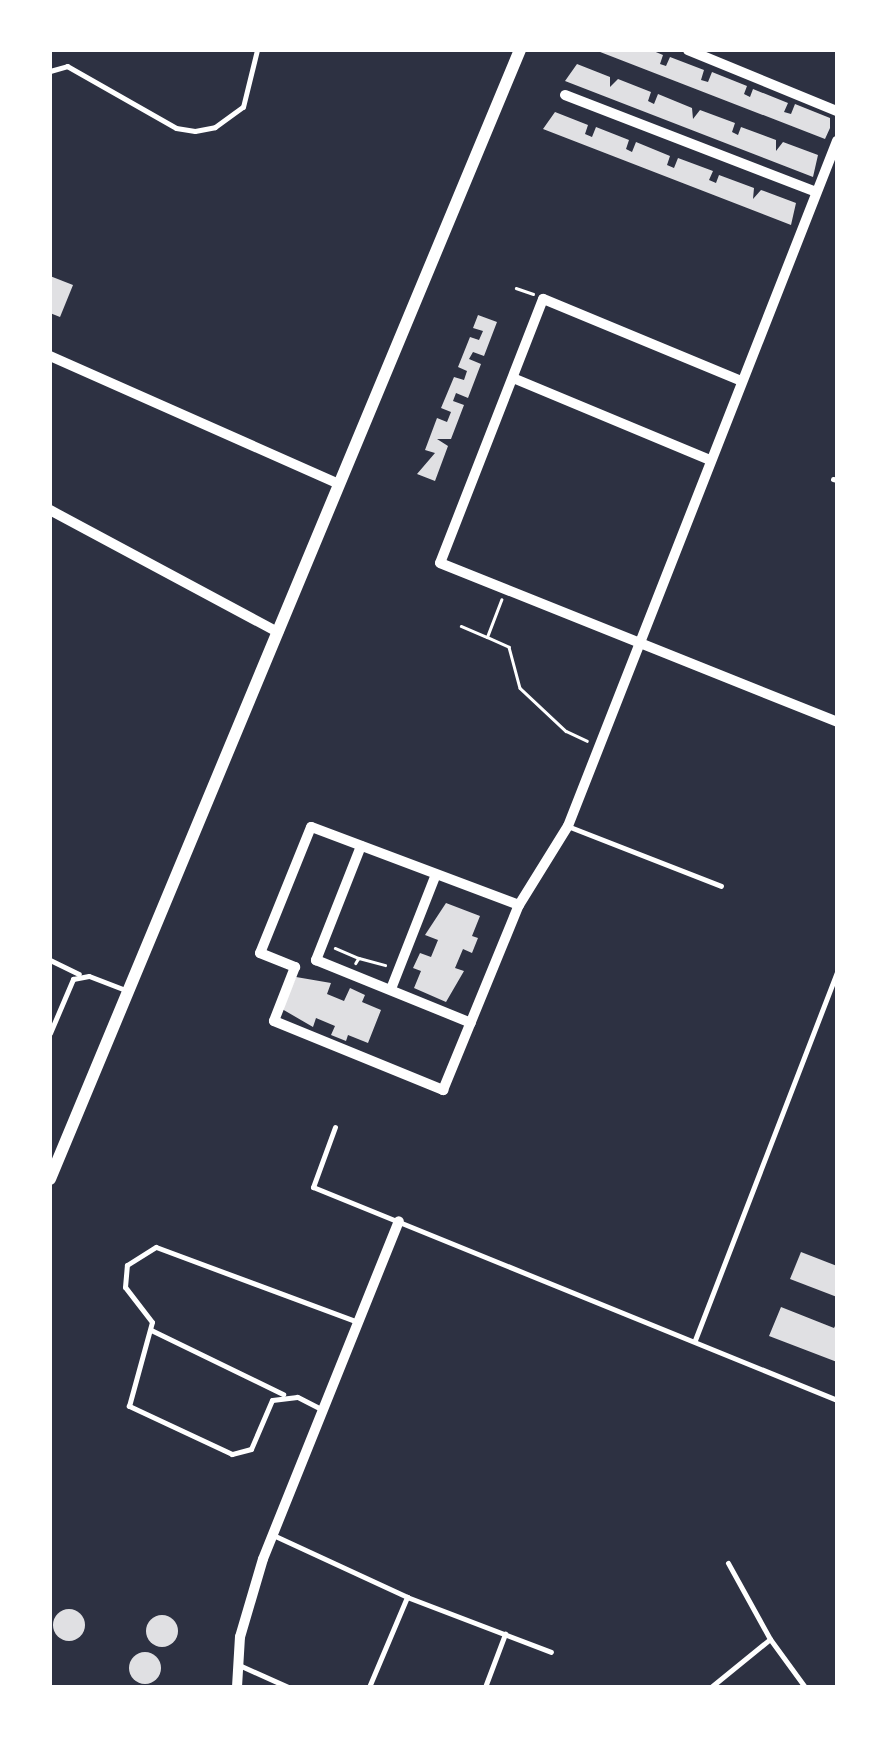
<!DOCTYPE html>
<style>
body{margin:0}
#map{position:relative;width:887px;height:1737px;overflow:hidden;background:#2d3142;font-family:"PT Sans Narrow",sans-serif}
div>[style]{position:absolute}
.building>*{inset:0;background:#e0e0e3}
.round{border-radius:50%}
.path>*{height:2.5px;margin:-1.25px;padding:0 1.25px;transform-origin:1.25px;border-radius:1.25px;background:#fff}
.service>*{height:5px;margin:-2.5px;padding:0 2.5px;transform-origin:2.5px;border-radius:2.5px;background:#fff}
.minor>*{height:10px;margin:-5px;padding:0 5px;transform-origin:5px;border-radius:5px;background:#fff}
.tertiary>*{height:12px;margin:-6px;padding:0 6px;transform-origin:6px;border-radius:6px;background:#fff}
span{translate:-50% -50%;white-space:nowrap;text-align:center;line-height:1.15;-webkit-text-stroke:9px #fff;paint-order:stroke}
.frame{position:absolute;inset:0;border:52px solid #fff;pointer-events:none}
</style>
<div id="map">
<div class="building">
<div style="clip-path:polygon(595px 50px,651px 50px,663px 55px,660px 64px,666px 66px,670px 57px,704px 70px,701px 80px,708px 82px,712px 72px,747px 86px,744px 94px,750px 97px,753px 89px,788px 103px,784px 112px,791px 114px,795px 104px,830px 118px,830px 128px,825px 139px)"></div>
<div style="clip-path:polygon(577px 64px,610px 77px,610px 87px,618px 79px,651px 92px,648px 101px,654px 104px,658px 94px,692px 108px,693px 119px,700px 110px,735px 123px,732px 132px,738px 135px,741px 127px,776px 140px,776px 151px,783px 142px,818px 155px,813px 177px,565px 81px)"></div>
<div style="clip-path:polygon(555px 112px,588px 125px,585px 134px,592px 137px,596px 127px,629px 140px,626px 149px,632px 152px,636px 142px,670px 156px,667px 165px,674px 168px,678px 158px,713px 171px,709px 180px,716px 183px,719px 175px,754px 188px,753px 199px,761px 190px,796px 203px,791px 225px,543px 129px)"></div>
<div style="clip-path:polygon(50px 276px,73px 285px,60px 317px,50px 313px)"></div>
<div style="clip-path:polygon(478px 315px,497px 322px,484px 356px,473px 352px,469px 359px,481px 364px,468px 398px,456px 393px,453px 401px,464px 405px,451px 439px,437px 439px,448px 446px,435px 481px,417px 474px,435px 453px,425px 450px,437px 418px,447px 422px,451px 412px,441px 408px,454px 377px,464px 380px,467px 371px,458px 367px,470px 337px,479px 340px,483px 331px,473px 328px)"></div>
<div style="clip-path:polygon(446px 903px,480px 916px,472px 936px,478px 938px,472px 953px,463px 949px,455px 968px,464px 971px,446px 1002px,414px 988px,421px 971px,413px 968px,420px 953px,431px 957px,438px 940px,425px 935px)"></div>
<div style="clip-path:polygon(296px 977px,331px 983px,327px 994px,344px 1001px,350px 988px,365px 995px,362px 1002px,381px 1010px,368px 1043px,348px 1035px,346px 1041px,331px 1035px,335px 1026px,316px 1018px,313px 1027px,282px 1009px)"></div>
<div style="clip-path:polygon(801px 1252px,837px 1266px,837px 1297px,790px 1279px)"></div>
<div style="clip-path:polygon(781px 1307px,834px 1328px,837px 1322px,837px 1362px,769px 1336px)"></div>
<div class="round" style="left:53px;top:1609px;width:32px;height:32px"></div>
<div class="round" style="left:146px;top:1615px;width:32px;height:32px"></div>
<div class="round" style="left:129px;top:1652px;width:32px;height:32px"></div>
</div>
<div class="path">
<div style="left:516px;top:288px;width:18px;rotate:19deg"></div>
<div style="left:461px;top:626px;width:28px;rotate:23deg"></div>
<div style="left:487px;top:637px;width:40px;rotate:-69deg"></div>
<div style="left:487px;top:637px;width:24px;rotate:24deg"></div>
<div style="left:509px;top:647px;width:42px;rotate:75deg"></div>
<div style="left:520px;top:688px;width:63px;rotate:43.1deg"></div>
<div style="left:566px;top:731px;width:23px;rotate:25deg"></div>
<div style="left:335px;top:948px;width:26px;rotate:23deg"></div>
<div style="left:359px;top:958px;width:6px;rotate:121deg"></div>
<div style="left:359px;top:958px;width:27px;rotate:15deg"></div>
</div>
<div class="service">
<div style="left:50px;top:71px;width:18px;rotate:-16deg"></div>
<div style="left:67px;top:66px;width:125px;rotate:29.6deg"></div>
<div style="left:176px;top:128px;width:19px;rotate:9deg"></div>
<div style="left:195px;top:131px;width:20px;rotate:-11deg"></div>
<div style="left:215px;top:127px;width:34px;rotate:-36deg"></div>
<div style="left:243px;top:107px;width:59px;rotate:-76.2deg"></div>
<div style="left:833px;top:479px;width:4px;rotate:14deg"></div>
<div style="left:570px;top:827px;width:162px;rotate:21.3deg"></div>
<div style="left:50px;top:960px;width:32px;rotate:26deg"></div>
<div style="left:50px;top:1033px;width:59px;rotate:-66.9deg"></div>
<div style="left:73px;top:979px;width:16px;rotate:-11deg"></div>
<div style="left:89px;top:976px;width:39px;rotate:21deg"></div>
<div style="left:335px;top:1127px;width:64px;rotate:110.1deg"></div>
<div style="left:313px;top:1187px;width:566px;rotate:22.12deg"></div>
<div style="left:151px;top:1330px;width:147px;rotate:25.9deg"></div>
<div style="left:695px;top:1340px;width:394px;rotate:-68.9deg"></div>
<div style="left:323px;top:1410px;width:29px;rotate:-153deg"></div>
<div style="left:297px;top:1397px;width:25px;rotate:173deg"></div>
<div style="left:272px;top:1400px;width:53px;rotate:113.2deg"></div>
<div style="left:251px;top:1449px;width:20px;rotate:165deg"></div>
<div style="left:232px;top:1454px;width:114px;rotate:-155deg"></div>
<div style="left:129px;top:1406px;width:87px;rotate:-74.7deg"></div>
<div style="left:152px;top:1322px;width:44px;rotate:-127.6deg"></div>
<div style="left:125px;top:1287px;width:22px;rotate:-85deg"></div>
<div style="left:127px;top:1265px;width:34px;rotate:-32deg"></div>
<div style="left:156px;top:1247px;width:215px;rotate:20.4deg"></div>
<div style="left:273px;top:1535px;width:148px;rotate:24.8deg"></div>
<div style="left:407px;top:1597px;width:154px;rotate:20.9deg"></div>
<div style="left:770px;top:1639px;width:59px;rotate:53.9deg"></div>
<div style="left:239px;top:1665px;width:54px;rotate:24.2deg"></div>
<div style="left:369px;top:1687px;width:98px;rotate:-67.1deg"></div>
<div style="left:485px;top:1687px;width:57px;rotate:-69.3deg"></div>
<div style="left:711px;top:1687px;width:76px;rotate:-39.1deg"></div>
<div style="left:770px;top:1639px;width:87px;rotate:-118.9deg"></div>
</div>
<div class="minor">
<div style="left:688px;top:50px;width:161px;rotate:22.3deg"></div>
<div style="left:565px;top:95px;width:269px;rotate:21.1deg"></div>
<div style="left:50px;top:356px;width:316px;rotate:23.9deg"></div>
<div style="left:513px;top:378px;width:211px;rotate:22.6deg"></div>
<div style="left:739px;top:380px;width:212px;rotate:-157.5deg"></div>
<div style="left:543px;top:299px;width:283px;rotate:111.3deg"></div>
<div style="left:440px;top:563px;width:428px;rotate:21.8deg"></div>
<div style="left:50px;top:510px;width:259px;rotate:28.2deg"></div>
<div style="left:361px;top:846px;width:123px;rotate:111.5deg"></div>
<div style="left:316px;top:960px;width:167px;rotate:22.1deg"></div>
<div style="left:519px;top:905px;width:222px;rotate:-159.4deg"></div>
<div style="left:311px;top:827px;width:136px;rotate:112deg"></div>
<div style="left:260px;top:953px;width:38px;rotate:22deg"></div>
<div style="left:295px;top:967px;width:58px;rotate:111.3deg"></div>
<div style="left:274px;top:1021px;width:183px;rotate:22.2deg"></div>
<div style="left:443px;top:1090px;width:200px;rotate:-67.7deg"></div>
<div style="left:519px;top:905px;width:93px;rotate:-58.2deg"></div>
<div style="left:568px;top:826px;width:736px;rotate:-68.56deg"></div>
<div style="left:391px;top:989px;width:123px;rotate:-68.6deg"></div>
<div style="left:237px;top:1687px;width:50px;rotate:-86.6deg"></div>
<div style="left:240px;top:1637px;width:81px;rotate:-73.6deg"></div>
<div style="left:263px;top:1559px;width:364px;rotate:-68.1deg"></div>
</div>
<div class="tertiary">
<div style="left:50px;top:1179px;width:1223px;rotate:-67.4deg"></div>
</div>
<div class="frame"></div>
</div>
